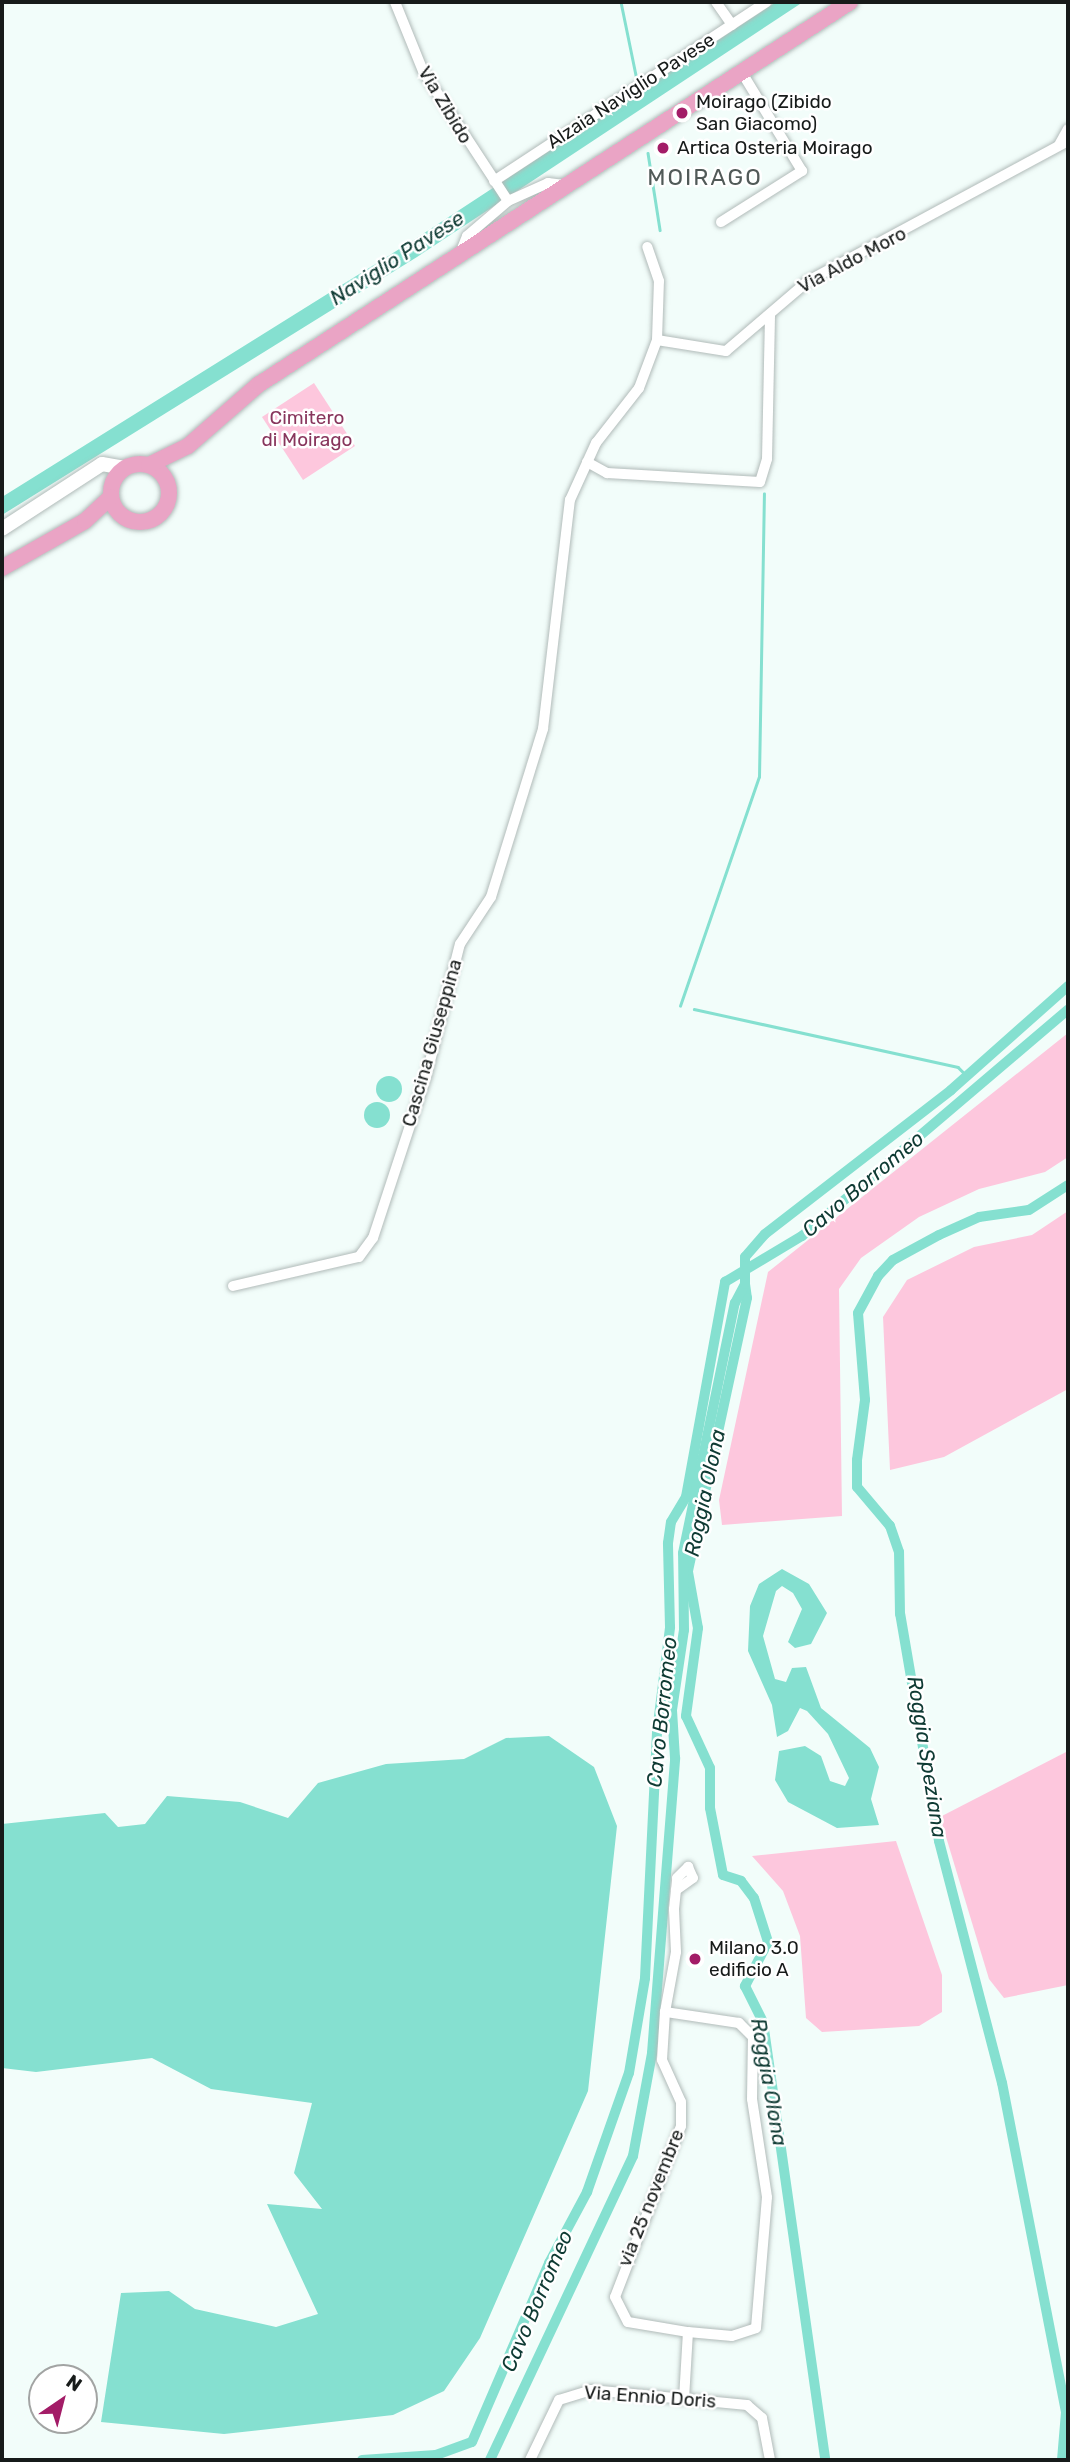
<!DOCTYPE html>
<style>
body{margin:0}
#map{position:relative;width:1070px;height:2462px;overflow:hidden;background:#f2fdfa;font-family:Rubik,sans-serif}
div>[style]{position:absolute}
.green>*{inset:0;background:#fdc7dd}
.water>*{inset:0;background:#85e0d0}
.round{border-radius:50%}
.stream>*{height:2.5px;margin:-1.25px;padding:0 1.25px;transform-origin:1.25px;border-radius:1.25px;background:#85e0d0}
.canal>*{height:10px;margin:-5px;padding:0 5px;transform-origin:5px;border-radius:5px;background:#85e0d0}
.roads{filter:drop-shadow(0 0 2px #b1bbb9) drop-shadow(0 0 2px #b1bbb9)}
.street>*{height:10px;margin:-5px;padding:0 5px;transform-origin:5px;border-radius:5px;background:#fff}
.secondary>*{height:14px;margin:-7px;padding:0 7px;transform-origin:7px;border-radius:7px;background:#fff}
.primary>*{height:16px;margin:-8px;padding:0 8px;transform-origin:8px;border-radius:8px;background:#eaa4c5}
.primary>.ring{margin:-8px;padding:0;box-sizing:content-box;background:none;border:16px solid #eaa4c5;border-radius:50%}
.dots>*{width:19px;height:19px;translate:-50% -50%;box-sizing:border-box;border:4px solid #fff;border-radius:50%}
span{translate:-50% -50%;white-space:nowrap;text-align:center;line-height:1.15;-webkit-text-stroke:5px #fff;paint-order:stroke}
.street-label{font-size:19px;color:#171b1a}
.poi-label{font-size:19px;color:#171b1a}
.left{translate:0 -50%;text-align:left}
.park-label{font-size:19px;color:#88365d}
.water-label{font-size:21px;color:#0e3a33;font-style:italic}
.quarter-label{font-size:23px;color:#515a58;letter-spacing:2px}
.frame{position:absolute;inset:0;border:4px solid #171b1a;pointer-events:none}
.north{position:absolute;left:28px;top:2364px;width:70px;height:70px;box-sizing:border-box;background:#fff;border:2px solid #a2a4a3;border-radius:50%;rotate:35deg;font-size:19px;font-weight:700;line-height:28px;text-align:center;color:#171b1a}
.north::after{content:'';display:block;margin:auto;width:24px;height:32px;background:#a31c67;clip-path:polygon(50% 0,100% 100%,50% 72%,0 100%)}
</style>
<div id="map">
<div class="green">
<div style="clip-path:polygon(314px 383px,355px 446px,303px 480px,262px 417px)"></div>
<div style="clip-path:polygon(1068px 1033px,1068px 1157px,1045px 1172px,979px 1189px,919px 1217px,861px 1258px,839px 1289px,842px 1516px,722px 1525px,719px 1500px,768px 1272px)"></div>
<div style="clip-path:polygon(1068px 1211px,1068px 1389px,944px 1457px,890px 1470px,883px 1317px,907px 1280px,974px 1247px,1032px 1235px)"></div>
<div style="clip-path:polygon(1068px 1751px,1068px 1985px,1004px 1998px,989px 1979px,940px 1817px)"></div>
<div style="clip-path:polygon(896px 1841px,942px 1975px,942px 2012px,919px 2026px,822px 2032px,806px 2018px,800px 1936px,783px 1891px,752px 1856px)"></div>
</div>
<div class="water">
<div style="clip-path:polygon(776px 2px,803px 2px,417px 257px,2px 515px,2px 497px,409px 243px)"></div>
<div class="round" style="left:376px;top:1076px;width:26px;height:26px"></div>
<div class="round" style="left:364px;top:1102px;width:26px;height:26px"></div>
<div style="clip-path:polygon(782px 1569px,809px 1584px,827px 1613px,811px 1644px,795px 1648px,788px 1642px,802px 1609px,793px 1593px,782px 1586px,776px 1591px,763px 1636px,775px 1679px,786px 1682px,792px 1668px,806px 1667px,821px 1708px,870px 1748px,879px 1767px,871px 1799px,879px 1825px,837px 1828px,788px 1802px,775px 1780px,779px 1751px,805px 1746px,821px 1756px,830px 1781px,845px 1786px,849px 1778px,828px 1734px,807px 1711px,800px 1708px,788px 1731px,777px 1737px,772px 1705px,748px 1651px,750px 1606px,759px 1584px)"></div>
<div style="clip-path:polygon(549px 1736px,594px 1767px,617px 1826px,588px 2091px,480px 2338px,444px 2391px,393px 2415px,224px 2434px,101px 2422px,121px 2293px,169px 2291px,195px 2309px,276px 2327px,318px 2314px,267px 2204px,322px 2209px,294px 2173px,312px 2103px,211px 2089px,152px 2058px,36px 2072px,2px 2068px,2px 1824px,105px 1813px,118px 1827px,145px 1824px,167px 1796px,240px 1802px,288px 1818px,318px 1783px,386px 1764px,464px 1759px,506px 1738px)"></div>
</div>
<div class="stream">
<div style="left:621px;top:2px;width:75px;rotate:78.4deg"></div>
<div style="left:648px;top:153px;width:78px;rotate:81.1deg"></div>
<div style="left:680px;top:1006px;width:242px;rotate:-71deg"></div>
<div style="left:759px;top:777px;width:283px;rotate:-89deg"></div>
<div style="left:694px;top:1009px;width:270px;rotate:12.4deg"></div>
<div style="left:958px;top:1067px;width:13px;rotate:45deg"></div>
</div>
<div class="canal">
<div style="left:745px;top:1284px;width:14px;rotate:82deg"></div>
<div style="left:747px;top:1298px;width:280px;rotate:102.2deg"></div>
<div style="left:688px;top:1572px;width:57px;rotate:79.9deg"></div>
<div style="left:698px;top:1628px;width:89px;rotate:97.8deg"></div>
<div style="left:686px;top:1716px;width:57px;rotate:65.2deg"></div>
<div style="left:710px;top:1768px;width:40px;rotate:90deg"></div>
<div style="left:710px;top:1808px;width:68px;rotate:79deg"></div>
<div style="left:723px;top:1875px;width:19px;rotate:18deg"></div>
<div style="left:741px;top:1881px;width:21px;rotate:53deg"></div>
<div style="left:754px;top:1898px;width:46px;rotate:72.3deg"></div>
<div style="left:768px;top:1942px;width:50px;rotate:117.6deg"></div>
<div style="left:745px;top:1986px;width:40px;rotate:63.4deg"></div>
<div style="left:763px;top:2022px;width:442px;rotate:81.9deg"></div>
<div style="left:362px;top:2460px;width:74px;rotate:-3.9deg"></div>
<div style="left:436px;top:2455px;width:38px;rotate:-20deg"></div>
<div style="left:472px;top:2442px;width:195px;rotate:-66.7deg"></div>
<div style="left:549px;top:2263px;width:81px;rotate:-61.8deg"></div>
<div style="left:587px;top:2192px;width:126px;rotate:-70.6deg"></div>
<div style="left:629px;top:2073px;width:96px;rotate:-80.4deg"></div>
<div style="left:645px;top:1978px;width:246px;rotate:-87.2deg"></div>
<div style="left:657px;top:1732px;width:106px;rotate:-82.9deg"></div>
<div style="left:670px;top:1627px;width:84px;rotate:-91.4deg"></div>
<div style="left:668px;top:1543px;width:21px;rotate:-82deg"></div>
<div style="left:671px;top:1522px;width:29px;rotate:-59deg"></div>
<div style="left:686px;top:1497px;width:219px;rotate:-79.7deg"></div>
<div style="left:725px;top:1282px;width:90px;rotate:-30.9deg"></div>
<div style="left:802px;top:1236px;width:349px;rotate:-40.4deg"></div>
<div style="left:490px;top:2460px;width:336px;rotate:-64.8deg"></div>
<div style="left:633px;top:2156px;width:105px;rotate:-79.5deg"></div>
<div style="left:652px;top:2053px;width:296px;rotate:-85.5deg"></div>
<div style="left:675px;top:1758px;width:48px;rotate:-93.6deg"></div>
<div style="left:672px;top:1710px;width:81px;rotate:-81.5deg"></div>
<div style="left:684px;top:1630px;width:77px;rotate:-90.7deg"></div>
<div style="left:683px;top:1553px;width:255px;rotate:-78.3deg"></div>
<div style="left:735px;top:1303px;width:21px;rotate:-62deg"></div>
<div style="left:745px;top:1284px;width:27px;rotate:-90deg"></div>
<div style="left:745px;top:1257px;width:30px;rotate:-49deg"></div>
<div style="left:765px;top:1234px;width:235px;rotate:-37.7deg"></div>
<div style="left:951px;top:1090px;width:157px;rotate:-41.6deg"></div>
<div style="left:1062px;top:2460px;width:48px;rotate:-85.2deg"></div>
<div style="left:1066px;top:2412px;width:335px;rotate:-101deg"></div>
<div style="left:1002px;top:2083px;width:250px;rotate:-104.6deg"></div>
<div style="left:939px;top:1841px;width:230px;rotate:-99.7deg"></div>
<div style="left:900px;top:1614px;width:62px;rotate:-90.9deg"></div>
<div style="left:899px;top:1552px;width:28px;rotate:-109deg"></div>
<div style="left:890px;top:1526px;width:51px;rotate:-130.2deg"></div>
<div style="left:857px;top:1487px;width:27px;rotate:-90deg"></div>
<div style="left:857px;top:1460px;width:61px;rotate:-82.4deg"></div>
<div style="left:865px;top:1400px;width:87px;rotate:-94.6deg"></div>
<div style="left:858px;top:1313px;width:42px;rotate:-61.6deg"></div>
<div style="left:878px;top:1276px;width:22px;rotate:-47deg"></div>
<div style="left:893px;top:1260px;width:52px;rotate:-28.5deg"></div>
<div style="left:939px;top:1235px;width:44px;rotate:-24.2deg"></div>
<div style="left:979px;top:1217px;width:50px;rotate:-8deg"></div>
<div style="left:1029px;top:1210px;width:46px;rotate:-32.7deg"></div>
</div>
<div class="roads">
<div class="street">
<div style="left:395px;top:2px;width:74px;rotate:67.9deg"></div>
<div style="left:423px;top:71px;width:155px;rotate:56.8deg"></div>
<div style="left:716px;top:2px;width:28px;rotate:55deg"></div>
<div style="left:1059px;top:145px;width:18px;rotate:-61deg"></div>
<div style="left:494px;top:181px;width:326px;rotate:-33.3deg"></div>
<div style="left:721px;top:222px;width:96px;rotate:-32.2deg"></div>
<div style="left:802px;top:171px;width:117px;rotate:-121.4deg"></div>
<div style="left:461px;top:251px;width:16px;rotate:-68deg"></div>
<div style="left:467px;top:236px;width:54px;rotate:-40.5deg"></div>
<div style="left:508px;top:201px;width:44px;rotate:-24.2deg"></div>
<div style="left:548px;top:183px;width:16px;rotate:7deg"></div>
<div style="left:657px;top:340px;width:70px;rotate:9.1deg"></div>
<div style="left:726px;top:351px;width:108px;rotate:-40.5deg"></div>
<div style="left:808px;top:281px;width:295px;rotate:-28.3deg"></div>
<div style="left:587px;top:462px;width:23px;rotate:29deg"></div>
<div style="left:607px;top:473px;width:153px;rotate:3.4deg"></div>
<div style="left:760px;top:482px;width:24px;rotate:-73deg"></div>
<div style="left:767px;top:459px;width:144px;rotate:-88.8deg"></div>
<div style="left:233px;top:1286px;width:129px;rotate:-13deg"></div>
<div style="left:359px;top:1257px;width:24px;rotate:-54deg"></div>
<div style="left:373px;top:1238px;width:169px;rotate:-71.8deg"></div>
<div style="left:426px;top:1077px;width:137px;rotate:-75.7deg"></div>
<div style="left:460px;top:944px;width:56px;rotate:-56.6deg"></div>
<div style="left:491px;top:897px;width:176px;rotate:-72.8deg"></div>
<div style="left:543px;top:729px;width:231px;rotate:-83.3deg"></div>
<div style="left:570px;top:500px;width:63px;rotate:-65.5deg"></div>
<div style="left:596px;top:443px;width:70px;rotate:-52deg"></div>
<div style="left:639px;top:388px;width:51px;rotate:-69.4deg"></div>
<div style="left:657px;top:340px;width:59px;rotate:-88.1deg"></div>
<div style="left:659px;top:281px;width:36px;rotate:-109deg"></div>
<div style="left:665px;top:2012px;width:61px;rotate:-79.6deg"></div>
<div style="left:676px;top:1952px;width:43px;rotate:-92.7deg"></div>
<div style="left:674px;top:1909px;width:31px;rotate:-84deg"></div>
<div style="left:677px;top:1878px;width:16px;rotate:-45deg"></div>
<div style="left:688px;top:1867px;width:12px;rotate:66deg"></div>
<div style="left:693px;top:1878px;width:21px;rotate:145deg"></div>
<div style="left:684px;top:2399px;width:67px;rotate:-86.6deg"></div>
<div style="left:688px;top:2332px;width:44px;rotate:5.2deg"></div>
<div style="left:732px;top:2336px;width:25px;rotate:-18deg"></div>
<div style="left:756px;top:2328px;width:131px;rotate:-85.2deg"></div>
<div style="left:767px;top:2197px;width:99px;rotate:-98.7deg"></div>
<div style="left:752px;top:2099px;width:62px;rotate:-89.1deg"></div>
<div style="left:753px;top:2037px;width:20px;rotate:-135deg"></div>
<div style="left:739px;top:2023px;width:75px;rotate:-171.5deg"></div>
<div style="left:665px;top:2012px;width:48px;rotate:93.6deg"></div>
<div style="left:662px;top:2060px;width:46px;rotate:65.7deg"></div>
<div style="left:681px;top:2102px;width:24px;rotate:90deg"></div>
<div style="left:681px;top:2126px;width:183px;rotate:111.1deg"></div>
<div style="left:615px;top:2297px;width:28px;rotate:63deg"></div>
<div style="left:628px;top:2322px;width:61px;rotate:9.5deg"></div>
<div style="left:530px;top:2460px;width:67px;rotate:-64.2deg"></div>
<div style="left:559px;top:2400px;width:34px;rotate:-17deg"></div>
<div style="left:591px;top:2390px;width:157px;rotate:5.5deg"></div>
<div style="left:747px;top:2405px;width:20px;rotate:41deg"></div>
<div style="left:762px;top:2418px;width:43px;rotate:79.2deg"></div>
</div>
<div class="secondary">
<div style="left:2px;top:529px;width:119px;rotate:-33deg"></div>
<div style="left:102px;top:464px;width:23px;rotate:10deg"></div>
</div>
<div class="primary">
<div class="ring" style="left:111px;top:464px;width:42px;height:42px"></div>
<div style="left:149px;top:465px;width:43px;rotate:-26deg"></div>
<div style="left:188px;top:446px;width:93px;rotate:-41.1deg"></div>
<div style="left:258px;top:385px;width:705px;rotate:-32.9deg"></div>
<div style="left:2px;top:568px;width:95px;rotate:-29.5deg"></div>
<div style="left:85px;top:521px;width:35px;rotate:-43deg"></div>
</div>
</div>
<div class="dots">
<div style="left:682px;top:113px;background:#a31c67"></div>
<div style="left:663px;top:148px;background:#a31c67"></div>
<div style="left:695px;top:1959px;background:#a31c67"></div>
</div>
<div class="street-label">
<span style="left:631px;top:91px;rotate:-33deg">Alzaia Naviglio Pavese</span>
<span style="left:445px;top:105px;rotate:59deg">Via Zibido</span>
<span style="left:852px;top:260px;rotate:-28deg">Via Aldo Moro</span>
<span style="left:432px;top:1043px;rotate:-74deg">Cascina Giuseppina</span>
<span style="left:651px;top:2198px;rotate:-68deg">via 25 novembre</span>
<span style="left:650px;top:2397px;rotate:4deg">Via Ennio Doris</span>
</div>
<div class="poi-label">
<span class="left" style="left:696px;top:113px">Moirago (Zibido<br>San Giacomo)</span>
<span class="left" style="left:677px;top:148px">Artica Osteria Moirago</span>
<span class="left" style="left:709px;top:1959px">Milano 3.0<br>edificio A</span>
</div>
<div class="park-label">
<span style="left:307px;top:429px">Cimitero<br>di Moirago</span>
</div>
<div class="water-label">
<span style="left:397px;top:258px;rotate:-33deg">Naviglio Pavese</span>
<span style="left:863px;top:1184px;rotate:-40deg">Cavo Borromeo</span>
<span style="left:705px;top:1493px;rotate:-78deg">Roggia Olona</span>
<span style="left:662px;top:1712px;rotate:-84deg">Cavo Borromeo</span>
<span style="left:927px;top:1757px;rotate:81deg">Roggia Speziana</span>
<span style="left:769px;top:2082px;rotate:80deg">Roggia Olona</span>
<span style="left:537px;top:2301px;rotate:-67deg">Cavo Borromeo</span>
</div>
<div class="quarter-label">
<span style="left:705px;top:177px">MOIRAGO</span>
</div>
<div class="frame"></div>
<div class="north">N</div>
</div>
